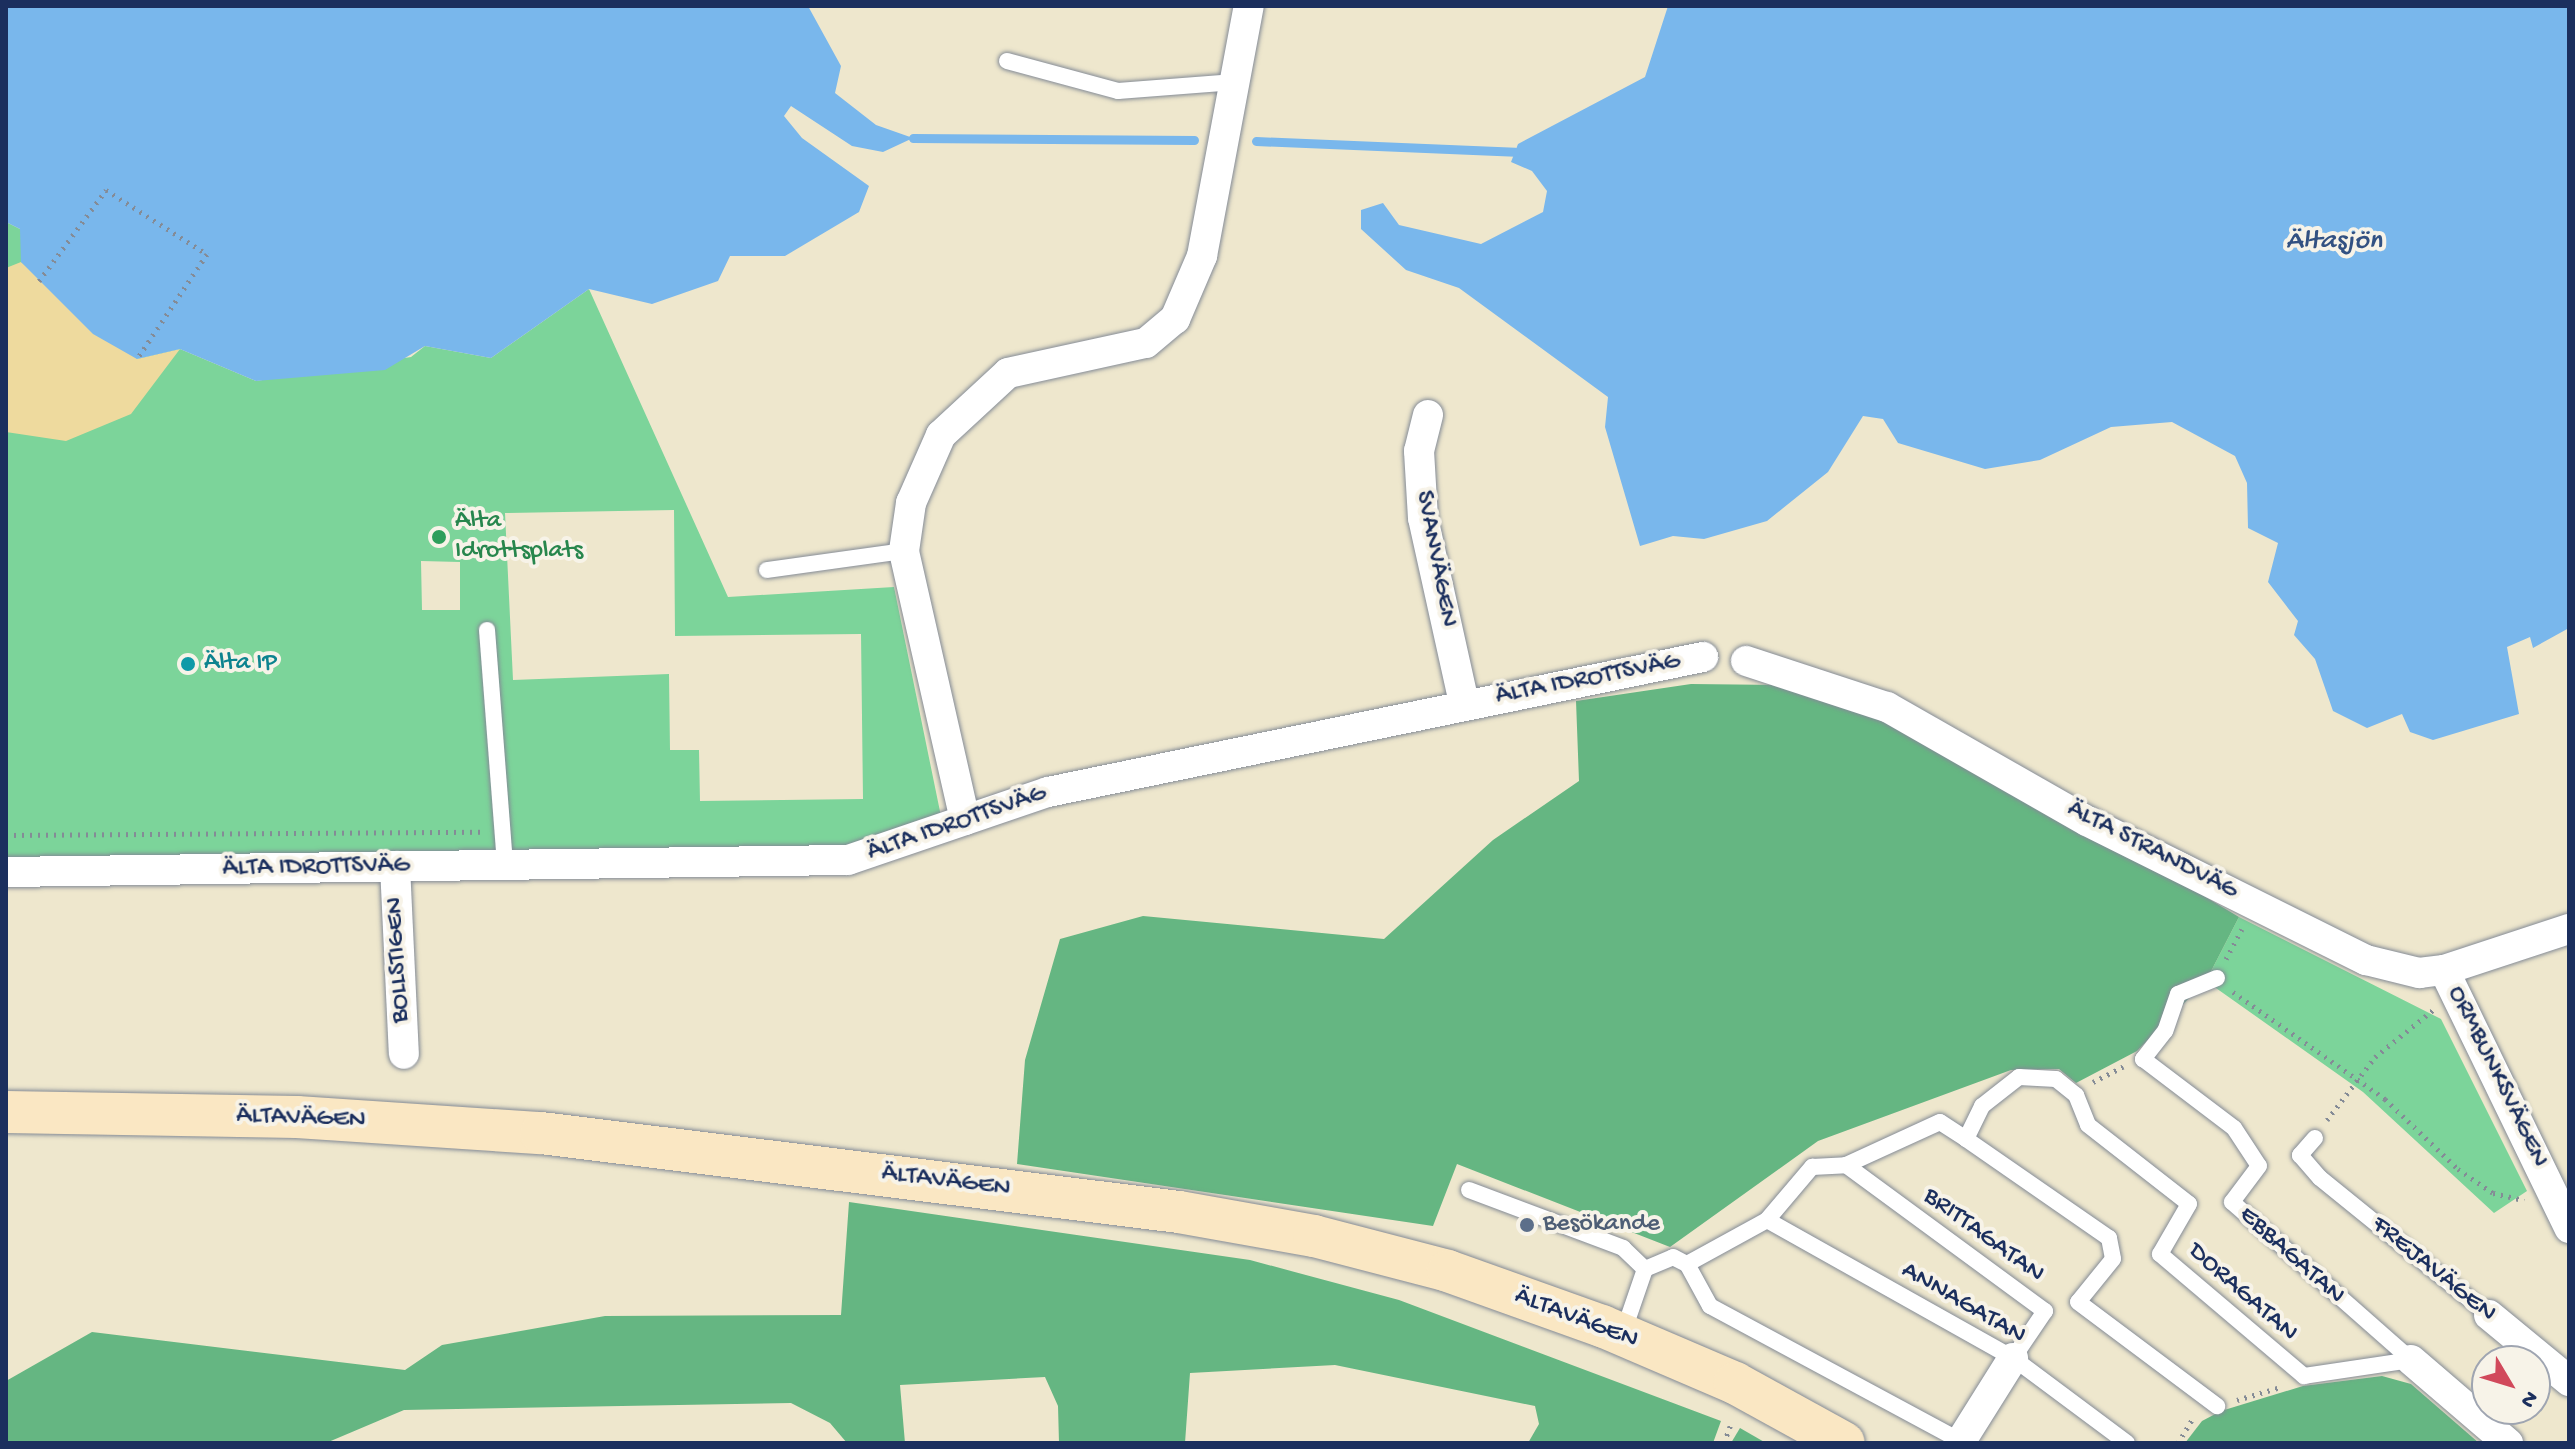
<!DOCTYPE html>
<meta charset="utf-8">
<style>
body{margin:0}
#map{position:relative;width:2575px;height:1449px;overflow:hidden;background:#eee7cd;font-family:"Gochi Hand",sans-serif}
div>[style]{position:absolute}
.green>*{inset:0;background:#7cd49a}
.forest>*{inset:0;background:#65b682}
.sand>*{inset:0;background:#eeda9e}
.water>*{inset:0;background:#79b7ec}
.stream>*{height:9px;margin:-4.5px;padding:0 4.5px;transform-origin:4.5px;border-radius:4.5px;background:#79b7ec}
.path>*{height:5px;margin-top:-2.5px;transform-origin:0;background:repeating-linear-gradient(90deg,#848b96 0 2px,transparent 0 8px)}
.roads{filter:drop-shadow(0 0 2px #848b96) drop-shadow(0 0 2px #848b96)}
.service>*{height:16px;margin:-8px;padding:0 8px;transform-origin:8px;border-radius:8px;background:#fff}
.minor>*{height:30px;margin:-15px;padding:0 15px;transform-origin:15px;border-radius:15px;background:#fff}
.secondary>*{height:42px;margin:-21px;padding:0 21px;transform-origin:21px;border-radius:21px;background:#fae7c3}
.dots>*{width:22px;height:22px;translate:-50% -50%;box-sizing:border-box;border:4px solid #f7f3e8;border-radius:50%}
span{translate:-50% -50%;white-space:nowrap;text-align:center;line-height:1.15;-webkit-text-stroke:8px #f7f3e8;paint-order:stroke}
.leisure-label{font-size:26px;color:#27864d}
.left{translate:0 -50%;text-align:left}
.street-label{font-size:26px;color:#1b2f5e}
.culture-label{font-size:26px;color:#0d838f}
.service-label{font-size:26px;color:#4e5e75}
.water-label{font-size:28px;color:#325182;font-style:italic}
.frame{position:absolute;inset:0;border:8px solid #1b2f5e;pointer-events:none}
.north{position:absolute;left:2471px;top:1345px;width:80px;height:80px;box-sizing:border-box;background:#f7f3e8;border:2px solid #9fa5b1;border-radius:50%;rotate:128deg;font-size:22px;font-weight:700;line-height:32px;text-align:center;color:#1b2f5e}
.north::after{content:'';display:block;margin:auto;width:28px;height:36px;background:#d1495b;clip-path:polygon(50% 0,100% 100%,50% 72%,0 100%)}
</style>
<div id="map">
<div class="green">
<div style="clip-path:polygon(evenodd,6px 222px,20px 229px,137px 359px,180px 349px,256px 381px,411px 357px,425px 346px,491px 358px,589px 289px,728px 597px,894px 587px,944px 831px,875px 855px,393px 851px,6px 869px,6px 222px,674px 510px,675px 636px,861px 634px,863px 799px,700px 801px,699px 750px,670px 750px,669px 674px,513px 680px,505px 513px,674px 510px,6px 222px,421px 561px,460px 562px,460px 610px,422px 610px,421px 561px)"></div>
<div style="clip-path:polygon(2239px 917px,2441px 1019px,2527px 1191px,2494px 1213px,2363px 1092px,2206px 981px)"></div>
</div>
<div class="forest">
<div style="clip-path:polygon(1691px 684px,1784px 685px,1933px 734px,2239px 917px,2206px 981px,2137px 1051px,2076px 1083px,2059px 1069px,2011px 1070px,1818px 1141px,1670px 1247px,1457px 1164px,1433px 1226px,1017px 1164px,1025px 1060px,1060px 939px,1143px 916px,1384px 939px,1493px 840px,1579px 781px,1576px 701px)"></div>
<div style="clip-path:polygon(849px 1202px,1250px 1260px,1399px 1300px,1721px 1421px,1713px 1443px,1528px 1443px,1539px 1424px,1535px 1406px,1335px 1365px,1190px 1373px,1185px 1443px,1059px 1443px,1058px 1406px,1045px 1377px,900px 1385px,905px 1443px,847px 1443px,830px 1423px,791px 1403px,404px 1410px,326px 1443px,6px 1443px,6px 1381px,92px 1332px,405px 1370px,442px 1345px,605px 1316px,841px 1315px)"></div>
<div style="clip-path:polygon(2382px 1376px,2411px 1384px,2479px 1443px,2185px 1443px,2202px 1421px,2221px 1411px,2303px 1386px)"></div>
<div style="clip-path:polygon(1740px 1428px,1766px 1443px,1731px 1443px)"></div>
</div>
<div class="sand">
<div style="clip-path:polygon(21px 262px,137px 359px,180px 349px,131px 414px,66px 441px,6px 432px,6px 268px)"></div>
</div>
<div class="water">
<div style="clip-path:polygon(6px 6px,808px 6px,841px 66px,835px 93px,876px 125px,913px 138px,883px 152px,852px 146px,791px 106px,784px 116px,802px 138px,869px 186px,859px 212px,785px 256px,730px 256px,718px 281px,652px 304px,589px 289px,491px 358px,425px 346px,385px 370px,256px 381px,180px 349px,137px 359px,93px 334px,21px 262px,20px 229px,6px 222px)"></div>
<div style="clip-path:polygon(1668px 6px,2569px 6px,2569px 628px,2533px 648px,2530px 637px,2507px 647px,2519px 714px,2433px 740px,2410px 732px,2402px 714px,2367px 728px,2333px 711px,2315px 659px,2294px 635px,2298px 621px,2268px 582px,2278px 543px,2248px 528px,2247px 483px,2235px 456px,2172px 422px,2111px 427px,2040px 460px,1985px 469px,1898px 443px,1883px 419px,1863px 416px,1828px 472px,1767px 521px,1704px 539px,1673px 536px,1640px 546px,1605px 427px,1608px 397px,1459px 288px,1406px 270px,1361px 229px,1361px 210px,1383px 203px,1399px 225px,1481px 244px,1543px 212px,1547px 191px,1532px 171px,1511px 162px,1518px 144px,1645px 77px)"></div>
</div>
<div class="stream">
<div style="left:913px;top:138px;width:281px;rotate:0.4deg"></div>
<div style="left:1256px;top:141px;width:259px;rotate:2.4deg"></div>
</div>
<div class="path">
<div style="left:39px;top:281px;width:113px;rotate:-53.6deg"></div>
<div style="left:106px;top:190px;width:120px;rotate:32.4deg"></div>
<div style="left:207px;top:254px;width:126px;rotate:123.7deg"></div>
<div style="left:6px;top:835px;width:476px;rotate:-0.4deg"></div>
<div style="left:2226px;top:959px;width:34px;rotate:-62deg"></div>
<div style="left:2233px;top:992px;width:186px;rotate:35.1deg"></div>
<div style="left:2385px;top:1099px;width:101px;rotate:43.8deg"></div>
<div style="left:2458px;top:1169px;width:42px;rotate:34.4deg"></div>
<div style="left:2493px;top:1193px;width:32px;rotate:13deg"></div>
<div style="left:2093px;top:1082px;width:34px;rotate:-27deg"></div>
<div style="left:2327px;top:1120px;width:79px;rotate:-52.7deg"></div>
<div style="left:2375px;top:1057px;width:75px;rotate:-39deg"></div>
<div style="left:2237px;top:1400px;width:46px;rotate:-16.5deg"></div>
<div style="left:1724px;top:1443px;width:23px;rotate:-70deg"></div>
<div style="left:2178px;top:1443px;width:31px;rotate:-59deg"></div>
</div>
<div class="roads">
<div class="service">
<div style="left:1007px;top:61px;width:115px;rotate:15.1deg"></div>
<div style="left:1118px;top:91px;width:117px;rotate:-4.4deg"></div>
<div style="left:767px;top:570px;width:138px;rotate:-7.9deg"></div>
<div style="left:487px;top:630px;width:235px;rotate:85.6deg"></div>
<div style="left:2217px;top:978px;width:42px;rotate:157.7deg"></div>
<div style="left:2178px;top:994px;width:39px;rotate:109deg"></div>
<div style="left:2165px;top:1031px;width:36px;rotate:128deg"></div>
<div style="left:2143px;top:1059px;width:114px;rotate:37.2deg"></div>
<div style="left:2234px;top:1128px;width:45px;rotate:56.7deg"></div>
<div style="left:2259px;top:1166px;width:45px;rotate:126.9deg"></div>
<div style="left:2232px;top:1202px;width:239px;rotate:41.4deg"></div>
<div style="left:2315px;top:1138px;width:23px;rotate:131deg"></div>
<div style="left:2300px;top:1155px;width:30px;rotate:49deg"></div>
<div style="left:2320px;top:1178px;width:218px;rotate:39deg"></div>
<div style="left:1966px;top:1139px;width:174px;rotate:34.7deg"></div>
<div style="left:2109px;top:1238px;width:21px;rotate:79deg"></div>
<div style="left:2113px;top:1259px;width:55px;rotate:129.1deg"></div>
<div style="left:2078px;top:1302px;width:174px;rotate:36.8deg"></div>
<div style="left:1846px;top:1165px;width:247px;rotate:36.3deg"></div>
<div style="left:2045px;top:1311px;width:57px;rotate:124.2deg"></div>
<div style="left:1469px;top:1190px;width:165px;rotate:20.6deg"></div>
<div style="left:1623px;top:1248px;width:30px;rotate:44deg"></div>
<div style="left:1767px;top:1220px;width:282px;rotate:29.3deg"></div>
<div style="left:2013px;top:1358px;width:142px;rotate:36.7deg"></div>
<div style="left:1687px;top:1264px;width:91px;rotate:-28.8deg"></div>
<div style="left:1767px;top:1220px;width:70px;rotate:-49.7deg"></div>
<div style="left:1812px;top:1167px;width:34px;rotate:-3deg"></div>
<div style="left:1846px;top:1165px;width:103px;rotate:-24.6deg"></div>
<div style="left:1940px;top:1122px;width:31px;rotate:33deg"></div>
<div style="left:1966px;top:1139px;width:37px;rotate:-64deg"></div>
<div style="left:1982px;top:1106px;width:47px;rotate:-38.1deg"></div>
<div style="left:2019px;top:1077px;width:37px;rotate:3deg"></div>
<div style="left:2056px;top:1079px;width:26px;rotate:39deg"></div>
<div style="left:2076px;top:1095px;width:32px;rotate:68deg"></div>
<div style="left:2088px;top:1125px;width:128px;rotate:38deg"></div>
<div style="left:2189px;top:1204px;width:58px;rotate:120.1deg"></div>
<div style="left:2160px;top:1254px;width:189px;rotate:40.3deg"></div>
<div style="left:2304px;top:1376px;width:108px;rotate:-8.5deg"></div>
<div style="left:1623px;top:1333px;width:68px;rotate:-71deg"></div>
<div style="left:1645px;top:1269px;width:30px;rotate:-23deg"></div>
<div style="left:1673px;top:1257px;width:16px;rotate:27deg"></div>
<div style="left:1687px;top:1264px;width:48px;rotate:61.3deg"></div>
<div style="left:1710px;top:1306px;width:289px;rotate:28.3deg"></div>
</div>
<div class="minor">
<div style="left:1428px;top:415px;width:37px;rotate:104deg"></div>
<div style="left:1419px;top:451px;width:67px;rotate:86.6deg"></div>
<div style="left:1423px;top:518px;width:189px;rotate:77.5deg"></div>
<div style="left:1746px;top:661px;width:148px;rotate:18.1deg"></div>
<div style="left:1887px;top:707px;width:230px;rotate:29.7deg"></div>
<div style="left:2087px;top:821px;width:312px;rotate:26.5deg"></div>
<div style="left:2366px;top:960px;width:55px;rotate:13.8deg"></div>
<div style="left:2419px;top:973px;width:25px;rotate:-7deg"></div>
<div style="left:2444px;top:970px;width:132px;rotate:-18.2deg"></div>
<div style="left:965px;top:820px;width:276px;rotate:-102.8deg"></div>
<div style="left:904px;top:551px;width:49px;rotate:-81.7deg"></div>
<div style="left:911px;top:503px;width:74px;rotate:-66.2deg"></div>
<div style="left:941px;top:435px;width:91px;rotate:-42.8deg"></div>
<div style="left:1008px;top:373px;width:141px;rotate:-12.3deg"></div>
<div style="left:1146px;top:343px;width:38px;rotate:-40deg"></div>
<div style="left:1175px;top:319px;width:69px;rotate:-66.8deg"></div>
<div style="left:1202px;top:256px;width:254px;rotate:-79.4deg"></div>
<div style="left:395px;top:866px;width:188px;rotate:87.3deg"></div>
<div style="left:6px;top:872px;width:842px;rotate:-0.82deg"></div>
<div style="left:848px;top:860px;width:211px;rotate:-18.8deg"></div>
<div style="left:1048px;top:792px;width:669px;rotate:-11.65deg"></div>
<div style="left:2444px;top:970px;width:287px;rotate:64.1deg"></div>
<div style="left:2489px;top:1315px;width:104px;rotate:39.5deg"></div>
<div style="left:2411px;top:1360px;width:128px;rotate:40.6deg"></div>
<div style="left:1961px;top:1441px;width:98px;rotate:-57.9deg"></div>
</div>
<div class="secondary">
<div style="left:6px;top:1112px;width:291px;rotate:1deg"></div>
<div style="left:297px;top:1117px;width:245px;rotate:3.8deg"></div>
<div style="left:541px;top:1133px;width:643px;rotate:7.06deg"></div>
<div style="left:1179px;top:1212px;width:137px;rotate:10.1deg"></div>
<div style="left:1314px;top:1236px;width:138px;rotate:14.6deg"></div>
<div style="left:1448px;top:1271px;width:164px;rotate:19.7deg"></div>
<div style="left:1602px;top:1326px;width:145px;rotate:23.2deg"></div>
<div style="left:1735px;top:1383px;width:124px;rotate:28.8deg"></div>
</div>
</div>
<div class="dots">
<div style="left:439px;top:537px;background:#2e9e5b"></div>
<div style="left:188px;top:664px;background:#0f9aa8"></div>
<div style="left:1527px;top:1225px;background:#5c6f8a"></div>
</div>
<div class="leisure-label">
<span class="left" style="left:455px;top:537px">Älta<br>Idrottsplats</span>
</div>
<div class="street-label">
<span style="left:1435px;top:559px;rotate:79deg">SVANVÄGEN</span>
<span style="left:1588px;top:680px;rotate:-11deg">ÄLTA IDROTTSVÄG</span>
<span style="left:957px;top:824px;rotate:-19deg">ÄLTA IDROTTSVÄG</span>
<span style="left:2152px;top:851px;rotate:27deg">ÄLTA STRANDVÄG</span>
<span style="left:316px;top:868px;rotate:-1deg">ÄLTA IDROTTSVÄG</span>
<span style="left:399px;top:960px;rotate:-93deg">BOLLSTIGEN</span>
<span style="left:2497px;top:1077px;rotate:64deg">ORMBUNKSVÄGEN</span>
<span style="left:301px;top:1119px;rotate:2deg">ÄLTAVÄGEN</span>
<span style="left:946px;top:1182px;rotate:7deg">ÄLTAVÄGEN</span>
<span style="left:1983px;top:1236px;rotate:36deg">BRITTAGATAN</span>
<span style="left:2291px;top:1256px;rotate:42deg">EBBAGATAN</span>
<span style="left:2433px;top:1270px;rotate:39deg">FREJAVÄGEN</span>
<span style="left:2242px;top:1293px;rotate:41deg">DORAGATAN</span>
<span style="left:1963px;top:1304px;rotate:30deg">ANNAGATAN</span>
<span style="left:1576px;top:1319px;rotate:21deg">ÄLTAVÄGEN</span>
</div>
<div class="culture-label">
<span class="left" style="left:204px;top:664px">Älta IP</span>
</div>
<div class="service-label">
<span class="left" style="left:1543px;top:1225px">Besökande</span>
</div>
<div class="water-label">
<span style="left:2334px;top:242px">Ältasjön</span>
</div>
<div class="frame"></div>
<div class="north">N</div>
</div>
